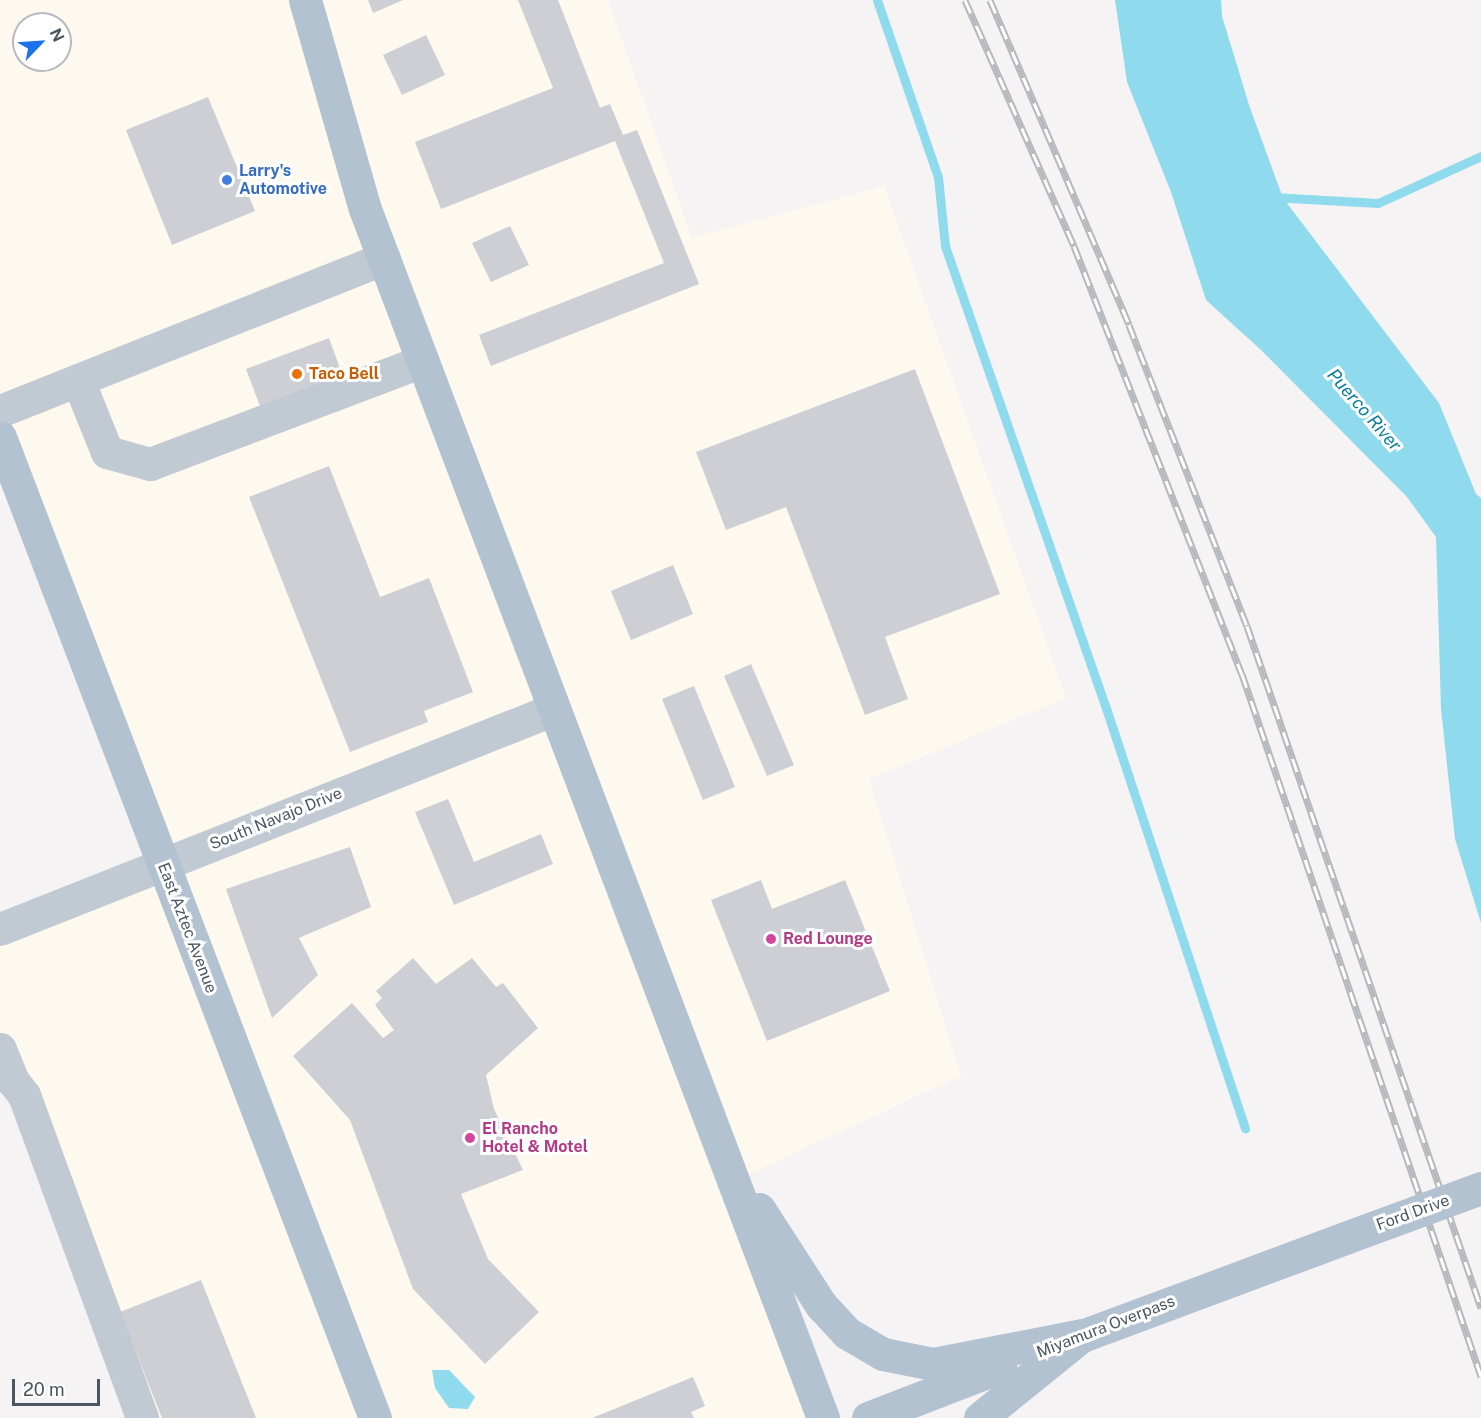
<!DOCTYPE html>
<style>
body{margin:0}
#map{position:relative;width:1481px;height:1418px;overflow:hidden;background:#f5f3f3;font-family:"Public Sans",sans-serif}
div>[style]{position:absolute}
.commercial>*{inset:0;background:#fdf9ef}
.water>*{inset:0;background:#90daee}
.stream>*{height:9px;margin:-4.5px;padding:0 4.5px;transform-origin:4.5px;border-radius:4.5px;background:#90daee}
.building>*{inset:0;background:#cdcfd5}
.minor>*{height:33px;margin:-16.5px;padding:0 16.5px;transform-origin:16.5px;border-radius:16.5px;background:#c1cad2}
.major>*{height:33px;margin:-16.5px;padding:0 16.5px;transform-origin:16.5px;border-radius:16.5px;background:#b3c2d1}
.rail>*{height:7px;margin-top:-3.5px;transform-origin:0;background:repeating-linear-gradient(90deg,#fff 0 14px,#b5b8bd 0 28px);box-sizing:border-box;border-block:2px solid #b5b8bd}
.major-bridge>*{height:33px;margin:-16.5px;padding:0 16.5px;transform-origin:16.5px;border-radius:16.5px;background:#b3c2d1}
.dots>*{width:16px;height:16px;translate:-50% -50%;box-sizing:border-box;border:3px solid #fff;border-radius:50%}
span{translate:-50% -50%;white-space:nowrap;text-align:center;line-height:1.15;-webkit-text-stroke:6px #fff;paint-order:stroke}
.shop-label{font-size:16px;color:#366cbe;font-weight:700}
.left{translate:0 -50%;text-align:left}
.food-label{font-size:16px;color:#c56008;font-weight:700}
.street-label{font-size:16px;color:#4a5661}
.hotel-label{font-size:16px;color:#b23c85;font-weight:700}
.water-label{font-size:18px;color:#0c7c9b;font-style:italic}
.north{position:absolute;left:12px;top:12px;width:60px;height:60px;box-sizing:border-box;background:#fff;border:2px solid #b7bbc0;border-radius:50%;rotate:65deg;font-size:16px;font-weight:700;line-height:24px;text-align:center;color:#4a5661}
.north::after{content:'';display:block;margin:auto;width:21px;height:27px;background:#1a73e8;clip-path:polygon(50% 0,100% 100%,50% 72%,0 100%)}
.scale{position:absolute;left:12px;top:1379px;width:88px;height:27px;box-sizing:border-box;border:3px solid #4a5661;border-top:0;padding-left:8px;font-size:18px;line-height:21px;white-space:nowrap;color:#4a5661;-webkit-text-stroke:4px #fff;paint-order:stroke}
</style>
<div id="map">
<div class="commercial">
<div style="clip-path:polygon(evenodd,0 0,608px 0,692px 238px,884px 186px,1066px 698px,869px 779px,961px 1076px,732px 1182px,823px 1418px,138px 1418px,0 1055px,0 929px,162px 864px,0 437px,0 0,24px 24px,60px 24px,60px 60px,24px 60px,24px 24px)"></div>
</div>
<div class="water">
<div style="clip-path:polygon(1115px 0,1221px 0,1222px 16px,1249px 105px,1283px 198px,1439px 403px,1476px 494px,1481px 498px,1481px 923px,1455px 839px,1441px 709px,1436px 537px,1407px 497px,1261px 350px,1206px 300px,1171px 192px,1127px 82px)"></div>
<div style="clip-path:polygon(449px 1370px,475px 1397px,468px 1409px,449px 1408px,435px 1388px,432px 1370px)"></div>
</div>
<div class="stream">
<div style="left:877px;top:0;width:187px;rotate:71deg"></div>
<div style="left:938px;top:177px;width:69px;rotate:84.2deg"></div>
<div style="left:945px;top:246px;width:489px;rotate:70.8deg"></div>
<div style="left:1106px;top:708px;width:443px;rotate:71.7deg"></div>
<div style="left:1272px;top:197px;width:106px;rotate:3.2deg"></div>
<div style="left:1378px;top:203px;width:113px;rotate:-24.5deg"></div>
</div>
<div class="building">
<div style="clip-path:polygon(368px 0,403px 0,373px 13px)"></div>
<div style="clip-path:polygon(518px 0,558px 0,600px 108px,610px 104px,623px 135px,637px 130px,699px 284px,491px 366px,479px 335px,664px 263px,615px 141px,441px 209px,415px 142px,553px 88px)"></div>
<div style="clip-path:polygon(426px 35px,445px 75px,402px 95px,383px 55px)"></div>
<div style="clip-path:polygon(208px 97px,255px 211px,172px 245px,126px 130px)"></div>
<div style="clip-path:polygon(510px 226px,529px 265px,491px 282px,472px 243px)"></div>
<div style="clip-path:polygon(329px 338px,345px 382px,263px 414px,246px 369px)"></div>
<div style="clip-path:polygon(915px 369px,1000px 594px,885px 637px,908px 699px,865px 715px,786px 507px,726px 530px,696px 452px)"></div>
<div style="clip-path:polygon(329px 466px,380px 597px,429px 578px,473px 692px,424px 711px,428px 722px,350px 752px,249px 497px)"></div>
<div style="clip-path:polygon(673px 565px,693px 614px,631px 640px,611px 591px)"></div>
<div style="clip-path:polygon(751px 664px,794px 765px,767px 776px,724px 676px)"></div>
<div style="clip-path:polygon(694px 686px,735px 787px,703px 800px,662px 699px)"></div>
<div style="clip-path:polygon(448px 799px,474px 862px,541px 834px,553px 864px,454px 905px,415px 812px)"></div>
<div style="clip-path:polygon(350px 847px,371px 907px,299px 938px,318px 975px,272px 1018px,226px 889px)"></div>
<div style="clip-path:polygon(761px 880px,772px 909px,845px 880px,890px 991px,767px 1041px,711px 900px)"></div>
<div style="clip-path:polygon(413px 958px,436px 984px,472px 958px,496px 987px,503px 983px,538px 1028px,486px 1075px,494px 1109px,523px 1170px,461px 1194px,488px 1259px,539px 1312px,485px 1364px,413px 1289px,350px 1120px,293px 1056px,352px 1003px,383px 1038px,394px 1030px,375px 1005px,382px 998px,376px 991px)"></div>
<div style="clip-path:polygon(201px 1280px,256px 1418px,162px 1418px,120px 1312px)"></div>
<div style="clip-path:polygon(693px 1377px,705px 1406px,691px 1412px,694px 1418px,592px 1418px)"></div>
</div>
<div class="minor">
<div style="left:78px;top:380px;width:78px;rotate:68.1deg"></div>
<div style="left:107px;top:452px;width:45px;rotate:15.6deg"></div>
<div style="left:150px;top:464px;width:291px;rotate:-20.7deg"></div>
<div style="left:0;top:411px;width:413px;rotate:-21.7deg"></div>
<div style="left:0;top:929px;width:594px;rotate:-21.64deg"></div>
<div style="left:0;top:1049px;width:35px;rotate:68deg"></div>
<div style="left:13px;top:1081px;width:18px;rotate:52deg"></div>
<div style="left:24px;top:1095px;width:344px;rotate:69.9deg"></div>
</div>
<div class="major">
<div style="left:305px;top:0;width:217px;rotate:74deg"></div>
<div style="left:365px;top:209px;width:1293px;rotate:69.25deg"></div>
<div style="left:0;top:437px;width:1050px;rotate:69.08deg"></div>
<div style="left:759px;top:1209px;width:114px;rotate:57.1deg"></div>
<div style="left:821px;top:1305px;width:38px;rotate:47deg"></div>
<div style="left:847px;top:1333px;width:42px;rotate:30.3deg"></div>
<div style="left:883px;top:1354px;width:51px;rotate:11.3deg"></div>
<div style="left:933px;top:1364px;width:152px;rotate:-11deg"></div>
<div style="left:1063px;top:1343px;width:301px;rotate:-20.4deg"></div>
<div style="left:868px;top:1418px;width:142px;rotate:-21.1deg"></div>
<div style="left:980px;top:1418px;width:127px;rotate:-38.9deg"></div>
</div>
<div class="rail">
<div style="left:965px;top:0;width:269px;rotate:66.1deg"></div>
<div style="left:1074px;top:246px;width:460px;rotate:68.6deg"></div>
<div style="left:1242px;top:674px;width:742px;rotate:71.2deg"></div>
<div style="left:990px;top:0;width:353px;rotate:66.8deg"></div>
<div style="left:1129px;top:325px;width:323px;rotate:68.6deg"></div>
<div style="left:1247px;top:626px;width:721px;rotate:71.06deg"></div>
</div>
<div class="major-bridge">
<div style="left:1345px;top:1238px;width:145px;rotate:-20.2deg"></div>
</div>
<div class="dots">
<div style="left:227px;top:180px;background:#3f7fe0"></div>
<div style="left:297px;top:374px;background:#e8710a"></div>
<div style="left:771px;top:939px;background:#d1479c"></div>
<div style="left:470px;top:1138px;background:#d1479c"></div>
</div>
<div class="shop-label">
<span class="left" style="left:239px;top:180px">Larry's<br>Automotive</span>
</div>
<div class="food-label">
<span class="left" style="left:309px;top:374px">Taco Bell</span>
</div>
<div class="street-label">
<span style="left:276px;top:819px;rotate:-22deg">South Navajo Drive</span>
<span style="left:187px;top:928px;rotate:69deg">East Aztec Avenue</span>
<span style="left:1413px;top:1213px;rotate:-20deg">Ford Drive</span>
<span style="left:1106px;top:1327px;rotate:-21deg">Miyamura Overpass</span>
</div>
<div class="hotel-label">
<span class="left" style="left:783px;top:939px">Red Lounge</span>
<span class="left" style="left:482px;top:1138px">El Rancho<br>Hotel &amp; Motel</span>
</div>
<div class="water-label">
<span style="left:1364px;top:410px;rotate:49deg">Puerco River</span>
</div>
<div class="north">N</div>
<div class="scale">20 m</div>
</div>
